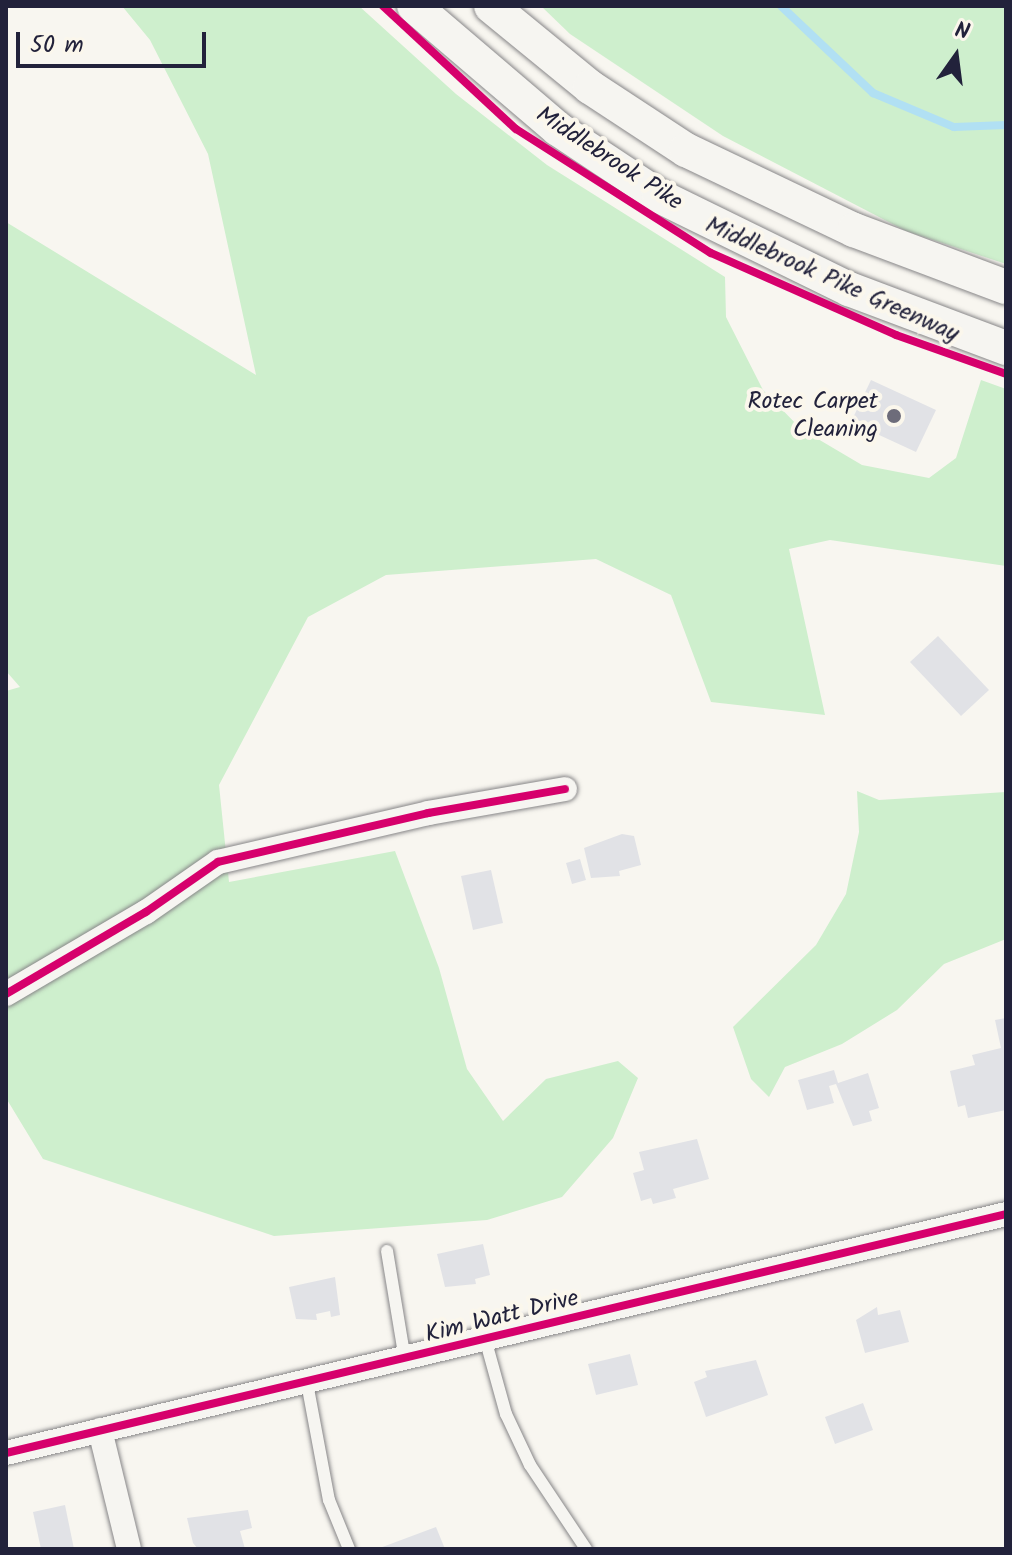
<!DOCTYPE html>
<style>
body{margin:0}
#map{position:relative;width:1012px;height:1555px;overflow:hidden;background:#f8f6f0;font-family:Kalam,sans-serif}
div>[style]{position:absolute}
.green>*{inset:0;background:#ceefcd}
.stream>*{height:8px;margin:-4px;padding:0 4px;transform-origin:4px;border-radius:4px;background:#b1e0f3}
.building>*{inset:0;background:#e1e2e6}
.roads{filter:drop-shadow(0 0 2px #878688) drop-shadow(0 0 2px #878688)}
.service>*{height:12px;margin:-6px;padding:0 6px;transform-origin:6px;border-radius:6px;background:#f6f5f1}
.minor>*{height:24px;margin:-12px;padding:0 12px;transform-origin:12px;border-radius:12px;background:#f6f5f1}
.secondary>*{height:34px;margin:-17px;padding:0 17px;transform-origin:17px;border-radius:17px;background:#f6f5f1}
.cycleway>*{height:8px;margin:-4px;padding:0 4px;transform-origin:4px;border-radius:4px;background:#d6006c}
.dots>*{width:22px;height:22px;translate:-50% -50%;box-sizing:border-box;border:4px solid #fbf7ec;border-radius:50%}
span{translate:-50% -50%;white-space:nowrap;text-align:center;line-height:1.15;-webkit-text-stroke:8px #fbf7ec;paint-order:stroke}
.street-label{font-size:24px;color:#22223b}
.poi-label{font-size:24px;color:#22223b}
.right{translate:-100% -50%;text-align:right}
.frame{position:absolute;inset:0;border:8px solid #22223b;pointer-events:none}
.north{position:absolute;left:916px;top:16px;width:80px;height:80px;-webkit-text-stroke:6px #fbf7ec;paint-order:stroke;rotate:14deg;font-size:22px;font-weight:700;line-height:32px;text-align:center;color:#22223b}
.north::after{content:'';display:block;margin:auto;width:28px;height:36px;background:#22223b;clip-path:polygon(50% 0,100% 100%,50% 72%,0 100%)}
.scale{position:absolute;left:16px;top:32px;width:190px;height:36px;box-sizing:border-box;border:4px solid #22223b;border-top:0;padding-left:10px;font-size:24px;line-height:28px;white-space:nowrap;color:#22223b;-webkit-text-stroke:6px #fbf7ec;paint-order:stroke}
</style>
<div id="map">
<div class="green">
<div style="clip-path:polygon(122px 6px,359px 6px,456px 94px,547px 165px,725px 277px,726px 317px,763px 390px,801px 429px,862px 465px,929px 478px,956px 458px,981px 380px,1006px 389px,1006px 566px,830px 540px,789px 549px,825px 715px,711px 702px,671px 595px,596px 559px,386px 575px,308px 617px,219px 785px,229px 882px,395px 851px,439px 968px,467px 1069px,503px 1121px,546px 1079px,618px 1061px,638px 1078px,613px 1138px,562px 1197px,487px 1220px,274px 1236px,43px 1159px,6px 1098px,6px 691px,20px 687px,6px 671px,6px 222px,256px 375px,208px 154px,150px 40px)"></div>
<div style="clip-path:polygon(541px 6px,1006px 6px,1006px 264px,906px 231px,723px 136px,570px 34px)"></div>
<div style="clip-path:polygon(857px 791px,879px 800px,1006px 792px,1006px 939px,944px 964px,897px 1010px,842px 1044px,785px 1067px,769px 1097px,751px 1079px,733px 1027px,816px 945px,846px 894px,859px 832px)"></div>
</div>
<div class="stream">
<div style="left:781px;top:6px;width:127px;rotate:43.4deg"></div>
<div style="left:873px;top:93px;width:88px;rotate:22.8deg"></div>
<div style="left:954px;top:127px;width:52px;rotate:-2.2deg"></div>
</div>
<div class="building">
<div style="clip-path:polygon(871px 380px,936px 410px,916px 452px,851px 422px)"></div>
<div style="clip-path:polygon(938px 636px,989px 690px,961px 716px,910px 662px)"></div>
<div style="clip-path:polygon(622px 834px,634px 836px,641px 865px,619px 871px,620px 876px,591px 878px,584px 848px)"></div>
<div style="clip-path:polygon(580px 859px,586px 880px,572px 884px,566px 863px)"></div>
<div style="clip-path:polygon(491px 870px,503px 923px,473px 930px,461px 876px)"></div>
<div style="clip-path:polygon(1006px 1018px,1006px 1110px,968px 1118px,965px 1105px,958px 1107px,950px 1071px,975px 1065px,972px 1055px,1001px 1048px,995px 1020px)"></div>
<div style="clip-path:polygon(834px 1070px,838px 1083px,868px 1073px,879px 1108px,869px 1111px,872px 1121px,853px 1126px,836px 1084px,829px 1086px,834px 1103px,807px 1110px,798px 1080px)"></div>
<div style="clip-path:polygon(697px 1139px,709px 1179px,673px 1189px,676px 1198px,653px 1204px,651px 1198px,641px 1201px,633px 1173px,644px 1170px,639px 1152px)"></div>
<div style="clip-path:polygon(483px 1244px,490px 1275px,475px 1279px,476px 1284px,445px 1287px,437px 1254px)"></div>
<div style="clip-path:polygon(335px 1277px,340px 1315px,331px 1317px,330px 1311px,316px 1314px,317px 1320px,296px 1319px,289px 1287px)"></div>
<div style="clip-path:polygon(877px 1307px,878px 1315px,900px 1310px,909px 1342px,865px 1353px,856px 1320px)"></div>
<div style="clip-path:polygon(630px 1354px,638px 1385px,596px 1395px,588px 1364px)"></div>
<div style="clip-path:polygon(756px 1360px,768px 1395px,706px 1417px,694px 1382px,707px 1377px,705px 1371px)"></div>
<div style="clip-path:polygon(863px 1403px,873px 1430px,835px 1444px,825px 1417px)"></div>
<div style="clip-path:polygon(65px 1505px,74px 1549px,41px 1549px,33px 1512px)"></div>
<div style="clip-path:polygon(248px 1510px,252px 1528px,240px 1531px,245px 1549px,198px 1549px,193px 1543px,187px 1518px)"></div>
<div style="clip-path:polygon(436px 1527px,445px 1549px,377px 1549px)"></div>
</div>
<div class="roads">
<div class="service">
<div style="left:387px;top:1251px;width:110px;rotate:80.6deg"></div>
<div style="left:486px;top:1342px;width:75px;rotate:74.5deg"></div>
<div style="left:506px;top:1414px;width:56px;rotate:64.8deg"></div>
<div style="left:530px;top:1465px;width:101px;rotate:56.3deg"></div>
<div style="left:307px;top:1383px;width:119px;rotate:79.4deg"></div>
<div style="left:329px;top:1500px;width:53px;rotate:67.8deg"></div>
</div>
<div class="minor">
<div style="left:6px;top:994px;width:162px;rotate:-30.4deg"></div>
<div style="left:146px;top:912px;width:88px;rotate:-34.8deg"></div>
<div style="left:218px;top:862px;width:216px;rotate:-13.1deg"></div>
<div style="left:428px;top:813px;width:139px;rotate:-9.9deg"></div>
<div style="left:100px;top:1430px;width:122px;rotate:76.3deg"></div>
<div style="left:6px;top:1453px;width:1028px;rotate:-13.44deg"></div>
</div>
<div class="secondary">
<div style="left:414px;top:6px;width:189px;rotate:40.5deg"></div>
<div style="left:558px;top:129px;width:121px;rotate:33.6deg"></div>
<div style="left:659px;top:196px;width:212px;rotate:26.1deg"></div>
<div style="left:849px;top:289px;width:168px;rotate:20.6deg"></div>
<div style="left:491px;top:6px;width:128px;rotate:39.3deg"></div>
<div style="left:590px;top:87px;width:115px;rotate:33.3deg"></div>
<div style="left:686px;top:150px;width:186px;rotate:25.5deg"></div>
<div style="left:854px;top:230px;width:162px;rotate:20.6deg"></div>
</div>
</div>
<div class="cycleway">
<div style="left:383px;top:6px;width:181px;rotate:42.8deg"></div>
<div style="left:516px;top:129px;width:231px;rotate:32.5deg"></div>
<div style="left:711px;top:253px;width:202px;rotate:23.9deg"></div>
<div style="left:896px;top:335px;width:117px;rotate:19.5deg"></div>
<div style="left:6px;top:994px;width:162px;rotate:-30.4deg"></div>
<div style="left:146px;top:912px;width:88px;rotate:-34.8deg"></div>
<div style="left:218px;top:862px;width:216px;rotate:-13.1deg"></div>
<div style="left:428px;top:813px;width:139px;rotate:-9.9deg"></div>
<div style="left:6px;top:1453px;width:1028px;rotate:-13.44deg"></div>
</div>
<div class="dots">
<div style="left:894px;top:416px;background:#6d6c7a"></div>
</div>
<div class="street-label">
<span style="left:609px;top:159px;rotate:33deg">Middlebrook Pike</span>
<span style="left:832px;top:280px;rotate:24deg">Middlebrook Pike Greenway</span>
<span style="left:502px;top:1317px;rotate:-14deg">Kim Watt Drive</span>
</div>
<div class="poi-label">
<span class="right" style="left:878px;top:416px">Rotec Carpet<br>Cleaning</span>
</div>
<div class="frame"></div>
<div class="north">N</div>
<div class="scale">50 m</div>
</div>
